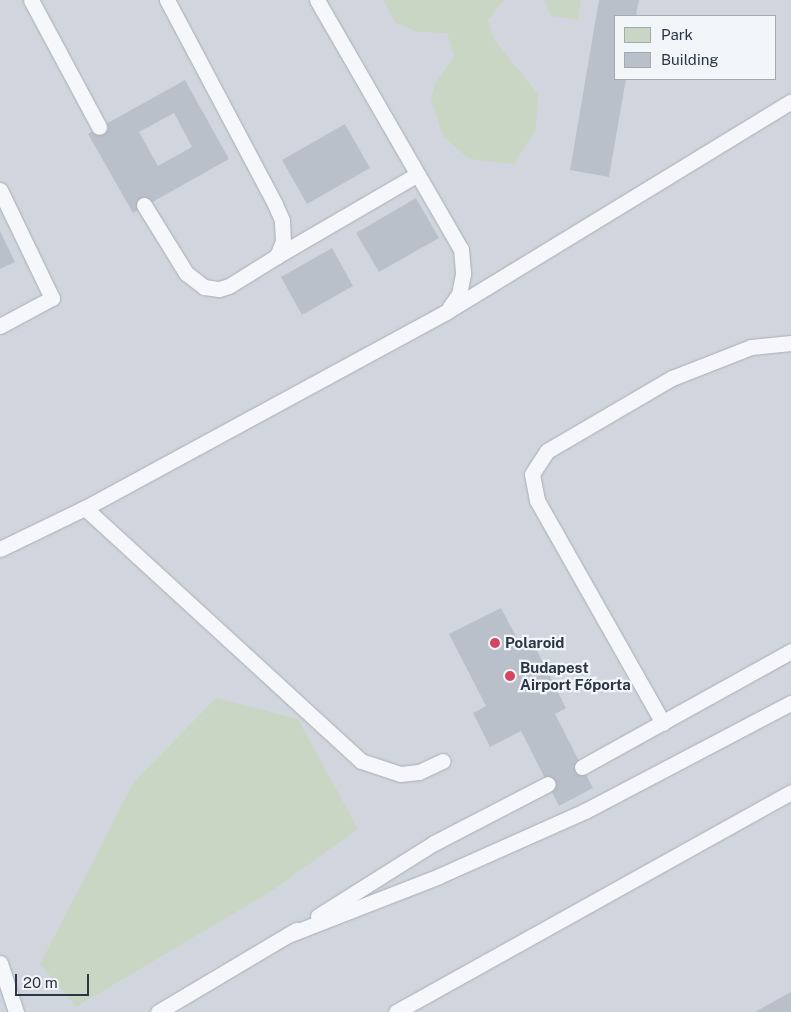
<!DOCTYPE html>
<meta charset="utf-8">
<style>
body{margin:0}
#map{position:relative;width:791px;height:1012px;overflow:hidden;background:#e3e7ec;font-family:"Public Sans",sans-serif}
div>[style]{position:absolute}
.built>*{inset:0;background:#d1d6de}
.green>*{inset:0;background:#c9d6c4}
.building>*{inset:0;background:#bac0ca}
.roads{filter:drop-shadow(0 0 1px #a8aeb7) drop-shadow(0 0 1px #a8aeb7)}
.lane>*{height:15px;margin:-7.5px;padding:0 7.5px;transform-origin:7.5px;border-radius:7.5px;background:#f6f7fa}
.dots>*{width:14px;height:14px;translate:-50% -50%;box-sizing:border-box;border:2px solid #f3f6f9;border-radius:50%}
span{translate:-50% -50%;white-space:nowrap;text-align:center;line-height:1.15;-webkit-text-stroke:4.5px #f3f6f9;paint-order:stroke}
.poi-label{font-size:15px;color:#2a3545;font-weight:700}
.left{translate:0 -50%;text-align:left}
.legend{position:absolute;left:614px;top:15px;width:162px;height:65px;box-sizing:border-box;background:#f3f6f9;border:1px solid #a3a9b1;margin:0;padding:6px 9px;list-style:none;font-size:15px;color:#2a3545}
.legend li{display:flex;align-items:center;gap:10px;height:25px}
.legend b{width:25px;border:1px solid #a3a9b1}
.scale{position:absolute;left:15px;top:974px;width:74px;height:22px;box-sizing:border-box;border:2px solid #2a3545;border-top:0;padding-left:6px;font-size:15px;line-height:18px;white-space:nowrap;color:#2a3545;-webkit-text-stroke:4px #f3f6f9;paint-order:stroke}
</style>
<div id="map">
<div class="built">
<div style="clip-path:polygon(evenodd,0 0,791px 0,791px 1012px,0 1012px,0 0,615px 16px,775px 16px,775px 79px,615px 79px,615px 16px)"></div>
</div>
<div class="green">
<div style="clip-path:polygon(383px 0,504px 0,488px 20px,493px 38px,538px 94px,536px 130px,514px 164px,469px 159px,443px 136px,431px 99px,435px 84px,454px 56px,447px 33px,417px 32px,395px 22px)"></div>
<div style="clip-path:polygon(544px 0,581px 0,578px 20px,551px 16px)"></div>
<div style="clip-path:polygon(216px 698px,298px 719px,358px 829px,270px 892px,76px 1007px,40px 964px,134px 782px)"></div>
</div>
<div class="building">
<div style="clip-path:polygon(599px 0,639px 0,636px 16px,615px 16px,615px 79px,626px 79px,609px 177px,570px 170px)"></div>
<div style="clip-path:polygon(evenodd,185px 80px,229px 159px,133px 213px,88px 134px,185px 80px,174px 113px,192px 147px,158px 166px,139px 132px,174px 113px)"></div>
<div style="clip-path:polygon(345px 124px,370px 168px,307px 204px,282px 160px)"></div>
<div style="clip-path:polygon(416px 198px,439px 238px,379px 272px,356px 233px)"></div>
<div style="clip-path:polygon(0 231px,15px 262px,0 269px)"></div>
<div style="clip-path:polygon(332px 248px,353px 286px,302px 315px,281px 277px)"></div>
<div style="clip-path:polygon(501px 608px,521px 646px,532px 641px,566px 708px,555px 714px,593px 788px,559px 806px,521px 731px,490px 747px,473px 713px,486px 706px,449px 634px)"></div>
<div style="clip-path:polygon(791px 992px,791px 1012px,755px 1012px)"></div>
</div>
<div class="roads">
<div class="lane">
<div style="left:31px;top:0;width:144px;rotate:61.8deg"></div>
<div style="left:317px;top:0;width:288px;rotate:60deg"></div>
<div style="left:461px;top:249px;width:25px;rotate:85deg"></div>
<div style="left:463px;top:274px;width:20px;rotate:101deg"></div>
<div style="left:459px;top:294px;width:16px;rotate:125deg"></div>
<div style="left:0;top:190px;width:120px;rotate:64.3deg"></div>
<div style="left:52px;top:298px;width:59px;rotate:151.7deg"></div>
<div style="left:144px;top:205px;width:80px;rotate:58.3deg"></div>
<div style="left:186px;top:273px;width:23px;rotate:38deg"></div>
<div style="left:204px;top:287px;width:15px;rotate:8deg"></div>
<div style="left:219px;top:289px;width:10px;rotate:-17deg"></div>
<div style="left:229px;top:286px;width:57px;rotate:-32deg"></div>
<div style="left:277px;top:256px;width:16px;rotate:-68deg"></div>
<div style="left:283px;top:241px;width:21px;rotate:-93deg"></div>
<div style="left:282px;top:220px;width:17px;rotate:-114deg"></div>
<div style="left:275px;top:204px;width:231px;rotate:-117.9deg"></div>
<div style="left:277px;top:256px;width:161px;rotate:-30.2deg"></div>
<div style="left:85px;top:508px;width:374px;rotate:42.5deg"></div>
<div style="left:361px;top:761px;width:41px;rotate:18.4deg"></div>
<div style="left:400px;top:774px;width:19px;rotate:-6deg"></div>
<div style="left:419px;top:772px;width:26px;rotate:-25deg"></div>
<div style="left:0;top:549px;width:94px;rotate:-25.8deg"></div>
<div style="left:85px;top:508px;width:411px;rotate:-28.5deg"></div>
<div style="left:446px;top:312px;width:404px;rotate:-31.4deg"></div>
<div style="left:663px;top:723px;width:256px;rotate:-119.5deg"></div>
<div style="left:537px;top:500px;width:26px;rotate:-101deg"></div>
<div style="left:532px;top:474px;width:27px;rotate:-57deg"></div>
<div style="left:547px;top:451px;width:145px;rotate:-30.3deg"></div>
<div style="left:672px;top:378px;width:85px;rotate:-21.4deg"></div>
<div style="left:751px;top:347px;width:40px;rotate:-5.7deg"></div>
<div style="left:582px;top:767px;width:239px;rotate:-29deg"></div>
<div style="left:318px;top:916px;width:137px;rotate:-32.2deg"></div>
<div style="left:434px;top:843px;width:128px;rotate:-27.4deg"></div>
<div style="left:288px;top:935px;width:162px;rotate:-21.3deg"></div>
<div style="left:439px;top:876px;width:160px;rotate:-24deg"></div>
<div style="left:585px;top:811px;width:233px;rotate:-27.7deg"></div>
<div style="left:0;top:963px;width:52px;rotate:71.9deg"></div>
<div style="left:158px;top:1012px;width:161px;rotate:-30.7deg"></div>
<div style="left:396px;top:1012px;width:452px;rotate:-29.1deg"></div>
</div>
</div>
<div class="dots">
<div style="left:495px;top:643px;background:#d4455f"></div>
<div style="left:510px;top:676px;background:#d4455f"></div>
</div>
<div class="poi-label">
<span class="left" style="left:505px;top:643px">Polaroid</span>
<span class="left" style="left:520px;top:676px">Budapest<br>Airport Főporta</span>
</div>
<ul class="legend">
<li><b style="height:14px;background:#c9d6c4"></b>Park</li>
<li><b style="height:14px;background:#bac0ca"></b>Building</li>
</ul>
<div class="scale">20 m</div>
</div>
